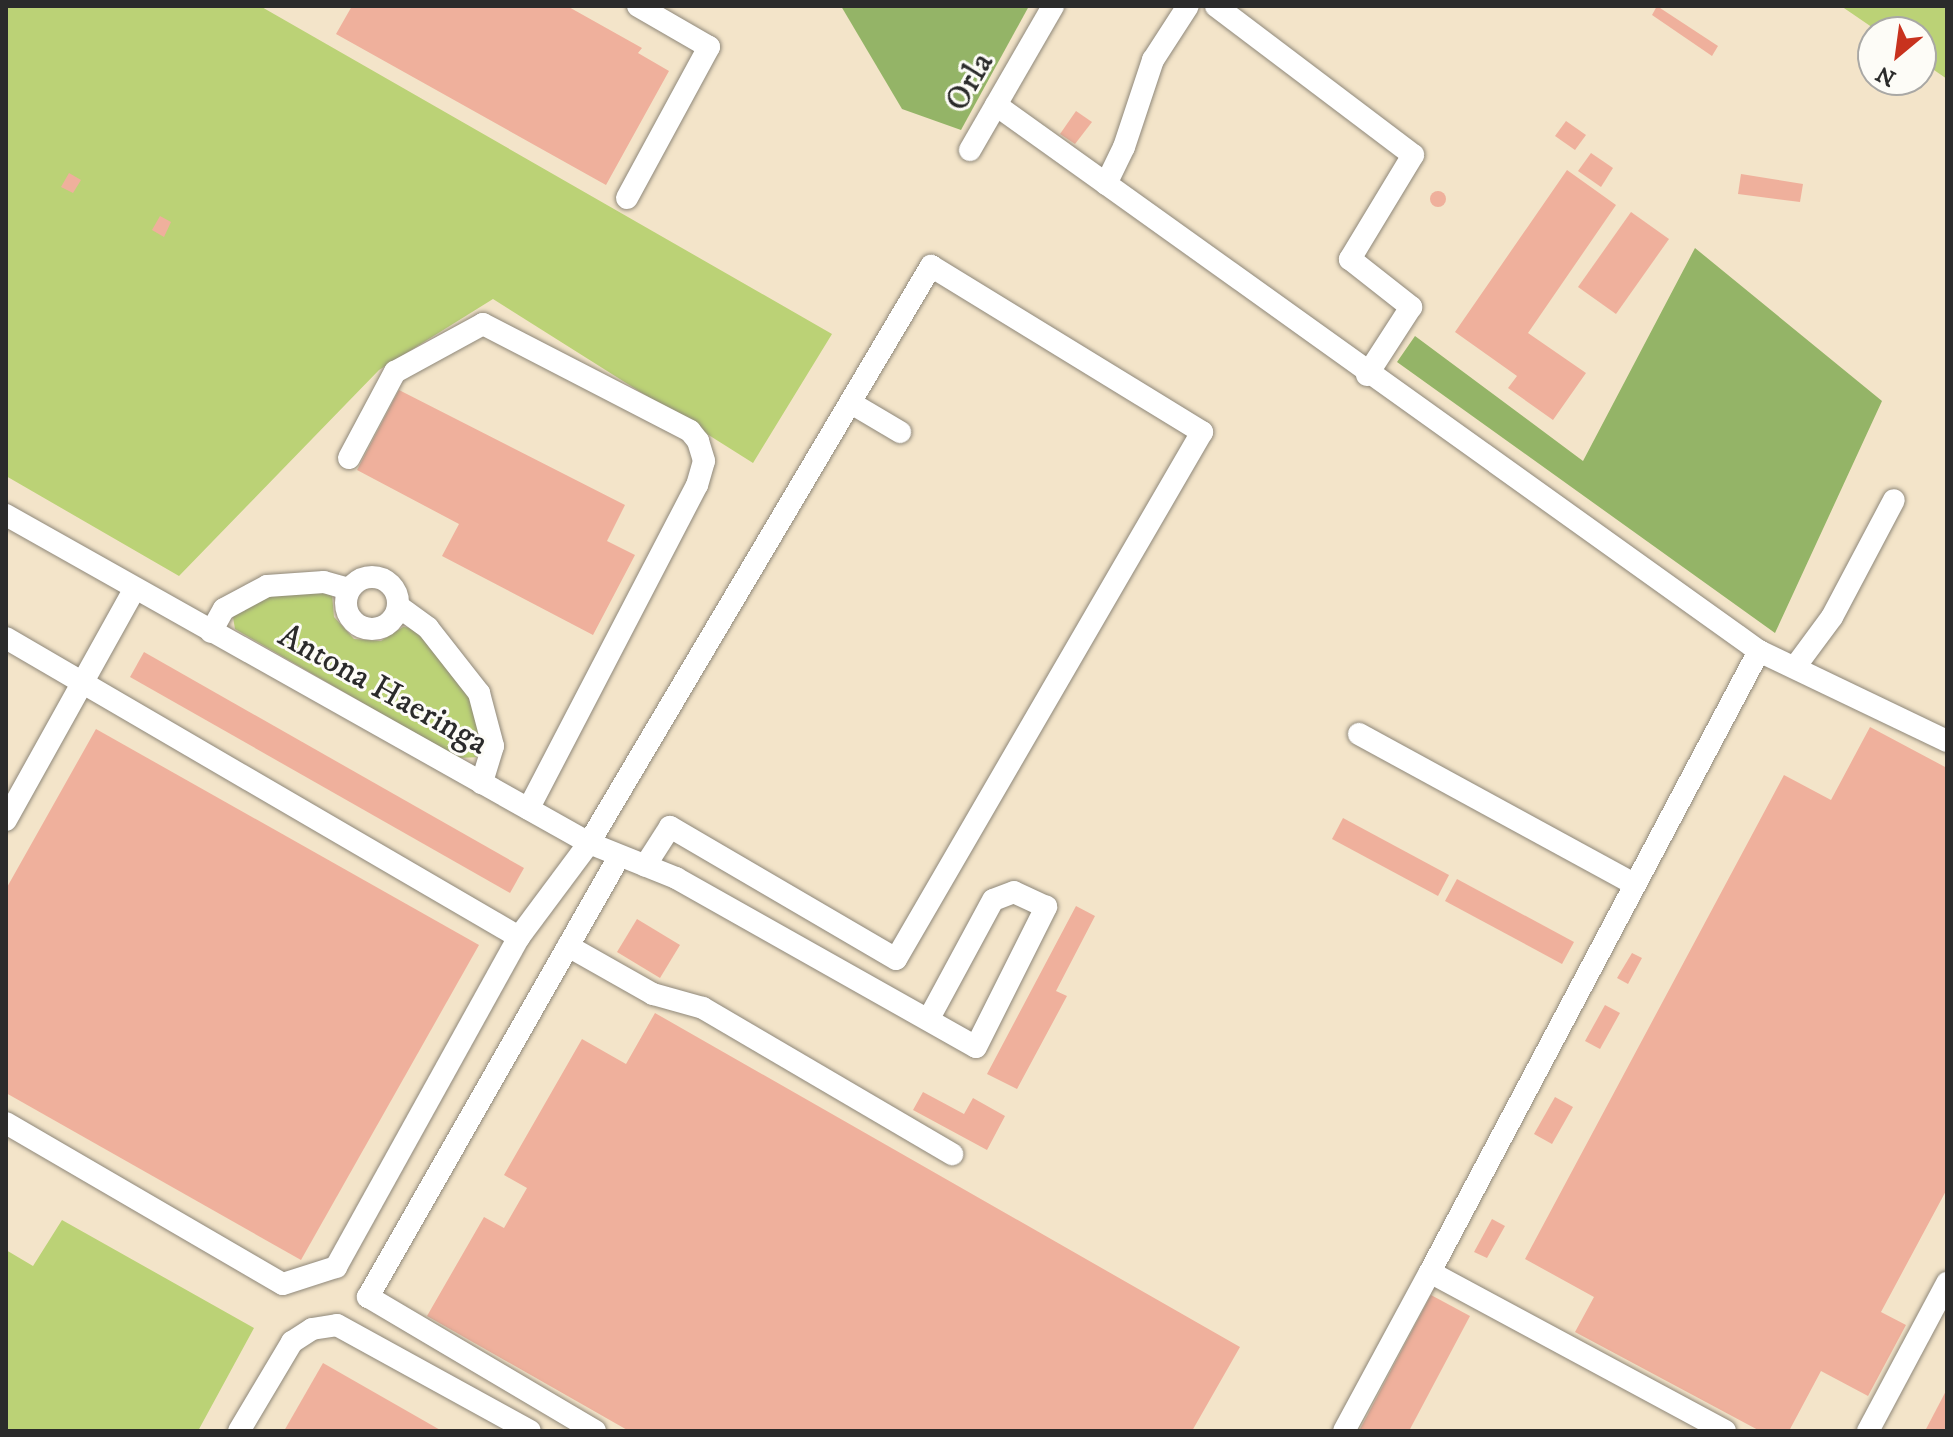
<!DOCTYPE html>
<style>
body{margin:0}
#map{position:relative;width:1953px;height:1437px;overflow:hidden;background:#f3e4c9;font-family:"IM FELL DW Pica",serif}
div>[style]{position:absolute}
.green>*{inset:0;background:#bbd276}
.forest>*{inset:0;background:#94b467}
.building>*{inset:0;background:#efb09c}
.round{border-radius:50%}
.roads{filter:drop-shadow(0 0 2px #8f887a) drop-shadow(0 0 2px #8f887a)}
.minor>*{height:22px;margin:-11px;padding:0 11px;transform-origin:11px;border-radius:11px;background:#fff}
.minor>.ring{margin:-11px;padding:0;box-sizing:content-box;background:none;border:22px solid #fff;border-radius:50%}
span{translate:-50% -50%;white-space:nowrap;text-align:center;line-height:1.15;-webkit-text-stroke:6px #fdfcf7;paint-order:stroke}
.street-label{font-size:34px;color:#2b2b2b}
.frame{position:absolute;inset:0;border:8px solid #2b2b2b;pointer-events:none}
.north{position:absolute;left:1857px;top:16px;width:80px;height:80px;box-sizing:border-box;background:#fdfcf7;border:2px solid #a9a8a5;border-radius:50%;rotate:209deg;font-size:22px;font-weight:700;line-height:32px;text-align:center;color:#2b2b2b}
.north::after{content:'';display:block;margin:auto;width:28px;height:36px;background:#c8321e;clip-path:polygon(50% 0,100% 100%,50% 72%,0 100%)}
</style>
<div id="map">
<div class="green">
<div style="clip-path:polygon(6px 6px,260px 6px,832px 334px,753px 463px,493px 299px,379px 370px,179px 576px,6px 476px)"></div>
<div style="clip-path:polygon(1841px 6px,1947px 6px,1947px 79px,1921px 61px,1921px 32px,1879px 32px)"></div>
<div style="clip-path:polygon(304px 591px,332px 594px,334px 617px,354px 639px,381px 641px,403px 627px,414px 628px,471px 699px,483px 736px,481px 757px,458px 758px,235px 629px,233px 617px,257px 598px)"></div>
<div style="clip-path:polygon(62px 1220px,254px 1328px,198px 1431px,6px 1431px,6px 1250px,33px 1266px)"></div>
</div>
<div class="forest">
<div style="clip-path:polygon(841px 6px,1029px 6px,961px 130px,902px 109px)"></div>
<div style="clip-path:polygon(1695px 248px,1882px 401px,1775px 633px,1397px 362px,1415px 336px,1583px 461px)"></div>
</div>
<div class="building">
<div style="clip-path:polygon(352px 6px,567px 6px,642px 48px,638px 53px,669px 71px,606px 185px,336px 34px)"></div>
<div style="clip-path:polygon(1657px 6px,1718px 46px,1712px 56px,1652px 15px)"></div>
<div style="clip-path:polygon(1076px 111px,1092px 122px,1075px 144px,1060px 134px)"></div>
<div style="clip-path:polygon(1566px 121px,1586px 135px,1575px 150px,1555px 136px)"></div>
<div style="clip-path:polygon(1591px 153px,1613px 168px,1601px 187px,1578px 171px)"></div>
<div style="clip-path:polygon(1567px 170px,1616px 205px,1528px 333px,1586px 373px,1553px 420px,1508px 388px,1517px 376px,1455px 332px)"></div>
<div style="clip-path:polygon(69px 173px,81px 180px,73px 193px,61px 187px)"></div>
<div style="clip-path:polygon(1741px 174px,1803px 184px,1800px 202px,1738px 194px)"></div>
<div class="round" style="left:1430px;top:191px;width:16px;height:16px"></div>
<div style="clip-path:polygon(1631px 212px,1669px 239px,1616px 314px,1578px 287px)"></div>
<div style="clip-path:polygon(160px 216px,171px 222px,164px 237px,152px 230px)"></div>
<div style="clip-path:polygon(399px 390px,625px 505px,607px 541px,635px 555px,593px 635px,442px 556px,459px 524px,357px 470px)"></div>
<div style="clip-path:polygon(144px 652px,524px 868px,510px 893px,130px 677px)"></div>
<div style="clip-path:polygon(1870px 727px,1947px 768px,1947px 1189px,1881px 1312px,1906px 1325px,1868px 1396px,1821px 1371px,1789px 1431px,1760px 1431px,1575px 1332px,1594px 1297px,1525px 1259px,1784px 775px,1831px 800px)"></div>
<div style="clip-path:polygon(96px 729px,479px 945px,301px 1260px,6px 1093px,6px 889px)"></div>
<div style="clip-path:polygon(1343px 818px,1449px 875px,1438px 896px,1332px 839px)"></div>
<div style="clip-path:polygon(1457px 879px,1574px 942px,1562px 964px,1445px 901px)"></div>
<div style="clip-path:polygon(1076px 906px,1095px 916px,1056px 991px,1067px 996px,1017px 1089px,987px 1074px)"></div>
<div style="clip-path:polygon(637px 919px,680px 945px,660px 978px,617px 952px)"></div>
<div style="clip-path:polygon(1632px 953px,1642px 958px,1628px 984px,1617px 978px)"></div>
<div style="clip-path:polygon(1605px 1005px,1620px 1013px,1600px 1049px,1585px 1041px)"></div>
<div style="clip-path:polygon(655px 1013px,1240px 1347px,1192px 1431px,629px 1431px,427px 1316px,484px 1217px,504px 1228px,527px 1188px,504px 1175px,582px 1039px,626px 1064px)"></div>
<div style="clip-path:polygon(923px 1092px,964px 1114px,973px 1098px,1005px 1116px,987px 1150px,913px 1110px)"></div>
<div style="clip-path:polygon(1555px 1097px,1573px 1107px,1552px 1144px,1534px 1134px)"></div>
<div style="clip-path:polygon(1492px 1219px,1505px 1226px,1487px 1258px,1474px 1252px)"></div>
<div style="clip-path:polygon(1431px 1295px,1470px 1316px,1409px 1431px,1359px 1431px)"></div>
<div style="clip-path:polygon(323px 1363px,442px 1431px,284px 1431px)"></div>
<div style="clip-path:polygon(1947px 1389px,1947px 1431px,1925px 1431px)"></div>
</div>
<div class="roads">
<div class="minor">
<div style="left:1216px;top:6px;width:247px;rotate:37.1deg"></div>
<div style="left:1413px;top:155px;width:122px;rotate:121.2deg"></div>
<div style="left:1350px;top:259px;width:78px;rotate:38.2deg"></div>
<div style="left:1411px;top:307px;width:81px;rotate:122.9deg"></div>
<div style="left:996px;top:105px;width:938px;rotate:35.59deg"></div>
<div style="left:970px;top:150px;width:166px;rotate:-60deg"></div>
<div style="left:1106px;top:184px;width:41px;rotate:-64.1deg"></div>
<div style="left:1124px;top:147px;width:92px;rotate:-71.6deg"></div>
<div style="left:1153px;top:60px;width:64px;rotate:-57.1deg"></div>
<div style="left:627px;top:198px;width:172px;rotate:-61.5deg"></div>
<div style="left:709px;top:47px;width:82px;rotate:-150deg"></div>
<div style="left:851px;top:403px;width:57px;rotate:30.6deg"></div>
<div style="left:349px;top:458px;width:98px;rotate:-61.9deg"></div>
<div style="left:395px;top:372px;width:100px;rotate:-28.6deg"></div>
<div style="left:483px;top:324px;width:233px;rotate:27.3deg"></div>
<div style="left:690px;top:431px;width:13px;rotate:51deg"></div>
<div style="left:698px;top:441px;width:21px;rotate:73deg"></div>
<div style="left:704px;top:461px;width:25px;rotate:106deg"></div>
<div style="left:697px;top:485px;width:365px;rotate:117.5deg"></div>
<div style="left:6px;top:515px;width:669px;rotate:29.36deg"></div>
<div style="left:589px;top:843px;width:94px;rotate:21.9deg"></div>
<div style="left:676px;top:878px;width:344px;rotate:29.4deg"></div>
<div style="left:976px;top:1047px;width:157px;rotate:-63.4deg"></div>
<div style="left:1046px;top:907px;width:35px;rotate:-155deg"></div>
<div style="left:1014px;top:892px;width:22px;rotate:159deg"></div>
<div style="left:993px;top:900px;width:136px;rotate:118.4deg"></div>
<div class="ring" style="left:346px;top:577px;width:30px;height:30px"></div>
<div style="left:398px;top:606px;width:37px;rotate:36deg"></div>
<div style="left:428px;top:628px;width:83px;rotate:51.9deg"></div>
<div style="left:479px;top:693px;width:55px;rotate:75.2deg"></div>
<div style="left:493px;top:746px;width:39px;rotate:107deg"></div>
<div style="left:211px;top:632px;width:26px;rotate:-61deg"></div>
<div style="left:224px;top:609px;width:49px;rotate:-28.1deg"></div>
<div style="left:267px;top:586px;width:57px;rotate:-4deg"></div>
<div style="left:324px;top:582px;width:26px;rotate:16deg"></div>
<div style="left:6px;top:638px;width:594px;rotate:30.24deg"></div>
<div style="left:1795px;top:667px;width:62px;rotate:-53.5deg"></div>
<div style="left:1832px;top:617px;width:132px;rotate:-62.1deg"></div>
<div style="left:1359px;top:734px;width:313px;rotate:28.6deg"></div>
<div style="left:6px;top:820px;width:263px;rotate:-60.9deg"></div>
<div style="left:568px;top:946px;width:98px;rotate:29.5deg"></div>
<div style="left:653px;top:994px;width:52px;rotate:15.6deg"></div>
<div style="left:703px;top:1008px;width:289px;rotate:30.4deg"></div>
<div style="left:6px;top:1123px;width:320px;rotate:30.2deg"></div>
<div style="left:283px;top:1284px;width:56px;rotate:-17.8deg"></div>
<div style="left:336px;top:1267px;width:377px;rotate:-61deg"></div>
<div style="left:519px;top:937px;width:117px;rotate:-53.3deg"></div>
<div style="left:589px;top:843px;width:671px;rotate:-59.34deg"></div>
<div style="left:931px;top:266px;width:318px;rotate:31.5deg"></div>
<div style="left:1202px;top:432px;width:609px;rotate:120.14deg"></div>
<div style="left:896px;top:959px;width:262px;rotate:-149.7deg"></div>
<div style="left:670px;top:827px;width:46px;rotate:122.7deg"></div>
<div style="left:239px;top:1431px;width:104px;rotate:-59.2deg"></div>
<div style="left:292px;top:1342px;width:24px;rotate:-33deg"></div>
<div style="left:312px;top:1329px;width:25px;rotate:-9deg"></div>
<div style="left:337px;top:1325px;width:220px;rotate:28.8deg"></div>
<div style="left:595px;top:1431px;width:264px;rotate:-149.4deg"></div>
<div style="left:368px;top:1297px;width:507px;rotate:-60.3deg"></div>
<div style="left:1344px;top:1431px;width:181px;rotate:-61.6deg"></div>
<div style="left:1725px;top:1431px;width:335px;rotate:-151.7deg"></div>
<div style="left:1430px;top:1272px;width:703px;rotate:-62.09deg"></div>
<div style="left:1759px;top:651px;width:208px;rotate:25.6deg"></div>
<div style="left:1868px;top:1431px;width:168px;rotate:-61.9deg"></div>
</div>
</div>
<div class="street-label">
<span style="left:970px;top:82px;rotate:-60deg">Orla</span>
<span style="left:383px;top:690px;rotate:29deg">Antona Haeringa</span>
</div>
<div class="frame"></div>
<div class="north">N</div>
</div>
